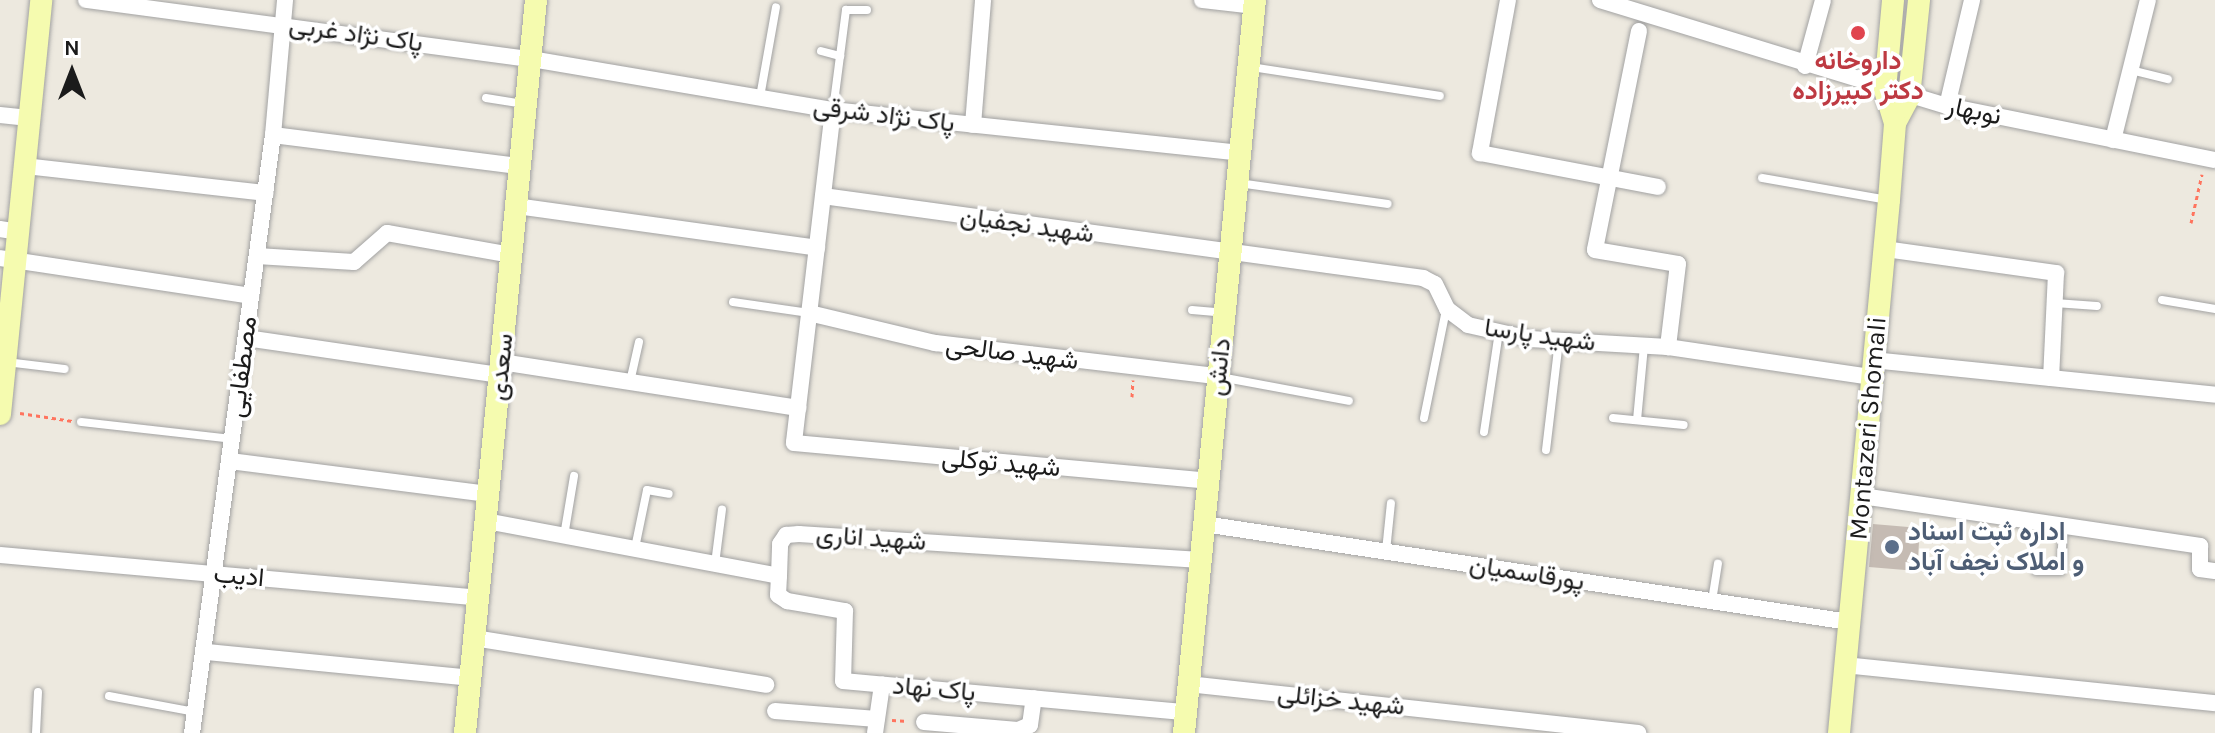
<!DOCTYPE html>
<meta charset="utf-8">
<style>
body{margin:0}
#map{position:relative;width:2215px;height:733px;overflow:hidden;background:#ede9df;font-family:Karla,Vazirmatn,sans-serif}
div>[style]{position:absolute}
.building>*{inset:0;background:#c5bbb3}
.path>*{height:3px;margin-top:-1.5px;transform-origin:0;background:repeating-linear-gradient(90deg,#ff745e 0 4px,transparent 0 8px)}
.roads{filter:drop-shadow(0 0 2px #a2a2a2) drop-shadow(0 0 2px #a2a2a2)}
.lane>*{height:8px;margin:-4px;padding:0 4px;transform-origin:4px;border-radius:4px;background:#fff}
.street>*{height:16px;margin:-8px;padding:0 8px;transform-origin:8px;border-radius:8px;background:#fff}
.secondary>*{height:22px;margin:-11px;padding:0 11px;transform-origin:11px;border-radius:11px;background:#f5fbaf}
.dots>*{width:22px;height:22px;translate:-50% -50%;box-sizing:border-box;border:4px solid #fff;border-radius:50%}
span{translate:-50% -50%;white-space:nowrap;text-align:center;line-height:1.15;-webkit-text-stroke:7px #fff;paint-order:stroke}
.street-label{font-size:26px;color:#1b1b1b}
.health-label{font-size:26px;color:#be3a42;font-weight:700}
.service-label{font-size:26px;color:#4e5e75;font-weight:700}
.left{translate:0 -50%;text-align:left}
.north{position:absolute;left:32px;top:32px;width:80px;height:80px;-webkit-text-stroke:6px #fff;paint-order:stroke;rotate:0deg;font-size:22px;font-weight:700;line-height:32px;text-align:center;color:#1b1b1b}
.north::after{content:'';display:block;margin:auto;width:28px;height:36px;background:#1b1b1b;clip-path:polygon(50% 0,100% 100%,50% 72%,0 100%)}
</style>
<div id="map">
<div class="building">
<div style="clip-path:polygon(1873px 524px,1920px 528px,1917px 571px,1869px 567px)"></div>
</div>
<div class="path">
<div style="left:2191px;top:223px;width:50px;rotate:-77.3deg"></div>
<div style="left:1132px;top:397px;width:17px;rotate:-87deg"></div>
<div style="left:20px;top:413px;width:53px;rotate:8.7deg"></div>
<div style="left:892px;top:720px;width:16px;rotate:4deg"></div>
</div>
<div class="roads">
<div class="lane">
<div style="left:821px;top:51px;width:20px;rotate:15deg"></div>
<div style="left:1251px;top:67px;width:191px;rotate:8.7deg"></div>
<div style="left:2131px;top:70px;width:38px;rotate:14deg"></div>
<div style="left:760px;top:97px;width:91px;rotate:-79.9deg"></div>
<div style="left:486px;top:98px;width:39px;rotate:9deg"></div>
<div style="left:833px;top:110px;width:101px;rotate:-82.6deg"></div>
<div style="left:846px;top:10px;width:21px"></div>
<div style="left:1762px;top:178px;width:128px;rotate:9.9deg"></div>
<div style="left:1239px;top:183px;width:150px;rotate:8deg"></div>
<div style="left:2162px;top:300px;width:54px;rotate:9.6deg"></div>
<div style="left:733px;top:302px;width:77px;rotate:8.2deg"></div>
<div style="left:2055px;top:303px;width:42px;rotate:4.1deg"></div>
<div style="left:1192px;top:310px;width:32px;rotate:5deg"></div>
<div style="left:6px;top:362px;width:59px;rotate:6.8deg"></div>
<div style="left:1220px;top:377px;width:131px;rotate:10.5deg"></div>
<div style="left:630px;top:382px;width:41px;rotate:-77.3deg"></div>
<div style="left:1424px;top:418px;width:110px;rotate:-78.5deg"></div>
<div style="left:1613px;top:418px;width:71px;rotate:5.6deg"></div>
<div style="left:1637px;top:420px;width:74px;rotate:-84.6deg"></div>
<div style="left:81px;top:422px;width:152px;rotate:6.4deg"></div>
<div style="left:1484px;top:432px;width:101px;rotate:-81.5deg"></div>
<div style="left:1546px;top:450px;width:110px;rotate:-83.2deg"></div>
<div style="left:564px;top:536px;width:61px;rotate:-80.5deg"></div>
<div style="left:635px;top:548px;width:59px;rotate:-78.3deg"></div>
<div style="left:647px;top:490px;width:22px;rotate:10deg"></div>
<div style="left:1386px;top:551px;width:48px;rotate:-84.1deg"></div>
<div style="left:715px;top:564px;width:55px;rotate:-82.7deg"></div>
<div style="left:2036px;top:571px;width:25px"></div>
<div style="left:2061px;top:571px;width:45px;rotate:-87.5deg"></div>
<div style="left:1712px;top:601px;width:38px;rotate:-81deg"></div>
<div style="left:109px;top:696px;width:87px;rotate:10.5deg"></div>
<div style="left:36px;top:733px;width:41px;rotate:-87.2deg"></div>
</div>
<div class="street">
<div style="left:86px;top:0;width:449px;rotate:7.6deg"></div>
<div style="left:531px;top:59px;width:306px;rotate:9.6deg"></div>
<div style="left:833px;top:110px;width:409px;rotate:6deg"></div>
<div style="left:1202px;top:0;width:52px;rotate:6.6deg"></div>
<div style="left:1508px;top:0;width:156px;rotate:100.4deg"></div>
<div style="left:1480px;top:153px;width:181px;rotate:10.8deg"></div>
<div style="left:1600px;top:0;width:363px;rotate:17deg"></div>
<div style="left:1947px;top:106px;width:273px;rotate:11.4deg"></div>
<div style="left:1639px;top:31px;width:223px;rotate:101.4deg"></div>
<div style="left:1595px;top:250px;width:84px;rotate:9.6deg"></div>
<div style="left:1678px;top:264px;width:84px;rotate:96.9deg"></div>
<div style="left:1805px;top:66px;width:68px;rotate:-74.7deg"></div>
<div style="left:1947px;top:106px;width:109px;rotate:-76.7deg"></div>
<div style="left:833px;top:110px;width:335px;rotate:96.7deg"></div>
<div style="left:794px;top:443px;width:416px;rotate:5.2deg"></div>
<div style="left:0;top:115px;width:29px;rotate:6deg"></div>
<div style="left:973px;top:125px;width:125px;rotate:-85.4deg"></div>
<div style="left:273px;top:135px;width:249px;rotate:7.2deg"></div>
<div style="left:2113px;top:140px;width:144px;rotate:-76deg"></div>
<div style="left:25px;top:166px;width:242px;rotate:6.4deg"></div>
<div style="left:823px;top:196px;width:606px;rotate:7.78deg"></div>
<div style="left:1423px;top:278px;width:13px;rotate:27deg"></div>
<div style="left:1435px;top:284px;width:28px;rotate:64deg"></div>
<div style="left:1447px;top:309px;width:26px;rotate:37deg"></div>
<div style="left:1468px;top:325px;width:64px;rotate:12.7deg"></div>
<div style="left:1530px;top:339px;width:138px;rotate:3.3deg"></div>
<div style="left:1668px;top:347px;width:205px;rotate:8.4deg"></div>
<div style="left:516px;top:206px;width:304px;rotate:7.9deg"></div>
<div style="left:0;top:229px;width:18px;rotate:9deg"></div>
<div style="left:1885px;top:249px;width:173px;rotate:8deg"></div>
<div style="left:2056px;top:273px;width:105px;rotate:92.7deg"></div>
<div style="left:257px;top:256px;width:97px;rotate:3.5deg"></div>
<div style="left:354px;top:262px;width:44px;rotate:-41.3deg"></div>
<div style="left:387px;top:233px;width:127px;rotate:10deg"></div>
<div style="left:0;top:258px;width:254px;rotate:8.6deg"></div>
<div style="left:809px;top:313px;width:130px;rotate:13.4deg"></div>
<div style="left:935px;top:343px;width:285px;rotate:6.7deg"></div>
<div style="left:246px;top:338px;width:257px;rotate:8.3deg"></div>
<div style="left:1873px;top:360px;width:344px;rotate:5.8deg"></div>
<div style="left:501px;top:362px;width:301px;rotate:8.8deg"></div>
<div style="left:230px;top:461px;width:260px;rotate:7.3deg"></div>
<div style="left:1862px;top:496px;width:342px;rotate:8.4deg"></div>
<div style="left:2200px;top:546px;width:23px;rotate:90deg"></div>
<div style="left:2200px;top:569px;width:15px;rotate:8deg"></div>
<div style="left:486px;top:521px;width:298px;rotate:10.6deg"></div>
<div style="left:779px;top:576px;width:32px;rotate:-88deg"></div>
<div style="left:780px;top:544px;width:11px;rotate:-56deg"></div>
<div style="left:786px;top:535px;width:13px;rotate:-4deg"></div>
<div style="left:799px;top:534px;width:402px;rotate:3.7deg"></div>
<div style="left:1204px;top:524px;width:652px;rotate:8.64deg"></div>
<div style="left:0;top:555px;width:480px;rotate:5.1deg"></div>
<div style="left:779px;top:576px;width:19px;rotate:93deg"></div>
<div style="left:778px;top:595px;width:11px;rotate:34deg"></div>
<div style="left:787px;top:601px;width:59px;rotate:9.8deg"></div>
<div style="left:845px;top:611px;width:70px;rotate:91.6deg"></div>
<div style="left:843px;top:681px;width:344px;rotate:5.2deg"></div>
<div style="left:474px;top:638px;width:296px;rotate:9.1deg"></div>
<div style="left:207px;top:652px;width:264px;rotate:5.6deg"></div>
<div style="left:1845px;top:665px;width:372px;rotate:5.9deg"></div>
<div style="left:1188px;top:684px;width:453px;rotate:6.2deg"></div>
<div style="left:775px;top:711px;width:102px;rotate:4.5deg"></div>
<div style="left:924px;top:722px;width:94px;rotate:4.9deg"></div>
<div style="left:1018px;top:730px;width:13px;rotate:-23deg"></div>
<div style="left:1030px;top:725px;width:27px;rotate:-82deg"></div>
<div style="left:192px;top:733px;width:603px;rotate:-82.29deg"></div>
<div style="left:273px;top:135px;width:136px;rotate:-84.9deg"></div>
<div style="left:875px;top:733px;width:49px;rotate:-81.7deg"></div>
</div>
<div class="secondary">
<div style="left:1895px;top:123px;width:30px;rotate:-62deg"></div>
<div style="left:1909px;top:97px;width:98px;rotate:-84.1deg"></div>
<div style="left:0;top:414px;width:416px;rotate:-84.3deg"></div>
<div style="left:465px;top:733px;width:736px;rotate:-84.47deg"></div>
<div style="left:1184px;top:733px;width:736px;rotate:-84.47deg"></div>
<div style="left:1839px;top:733px;width:535px;rotate:-84.64deg"></div>
<div style="left:1889px;top:200px;width:77px;rotate:-85.5deg"></div>
<div style="left:1895px;top:123px;width:34px;rotate:-107deg"></div>
<div style="left:1885px;top:90px;width:90px;rotate:-84.9deg"></div>
</div>
</div>
<div class="dots">
<div style="left:1858px;top:33px;background:#e0444e"></div>
<div style="left:1892px;top:547px;background:#5c6f8a"></div>
</div>
<div class="street-label">
<span style="left:356px;top:34px;rotate:8deg">پاک نژاد غربی</span>
<span style="left:1974px;top:111px;rotate:12deg">نوبهار</span>
<span style="left:884px;top:115px;rotate:7deg">پاک نژاد شرقی</span>
<span style="left:1027px;top:225px;rotate:8deg">شهید نجفیان</span>
<span style="left:1540px;top:335px;rotate:8deg">شهید پارسا</span>
<span style="left:1012px;top:353px;rotate:7deg">شهید صالحی</span>
<span style="left:242px;top:367px;rotate:-83deg">مصطفایی</span>
<span style="left:501px;top:367px;rotate:-84deg">سعدی</span>
<span style="left:1219px;top:367px;rotate:-84deg">دانش</span>
<span style="left:1868px;top:428px;rotate:-85deg">Montazeri Shomali</span>
<span style="left:1001px;top:463px;rotate:5deg">شهید توکلی</span>
<span style="left:871px;top:538px;rotate:4deg">شهید اناری</span>
<span style="left:1527px;top:573px;rotate:9deg">پورقاسمیان</span>
<span style="left:239px;top:576px;rotate:5deg">ادیب</span>
<span style="left:934px;top:689px;rotate:5deg">پاک نهاد</span>
<span style="left:1341px;top:700px;rotate:6deg">شهید خزائلی</span>
</div>
<div class="health-label">
<span style="left:1858px;top:76px">داروخانه<br>دکتر کبیرزاده</span>
</div>
<div class="service-label">
<span class="left" style="left:1908px;top:547px">اداره ثبت اسناد<br>و املاک نجف آباد</span>
</div>
<div class="north">N</div>
</div>
